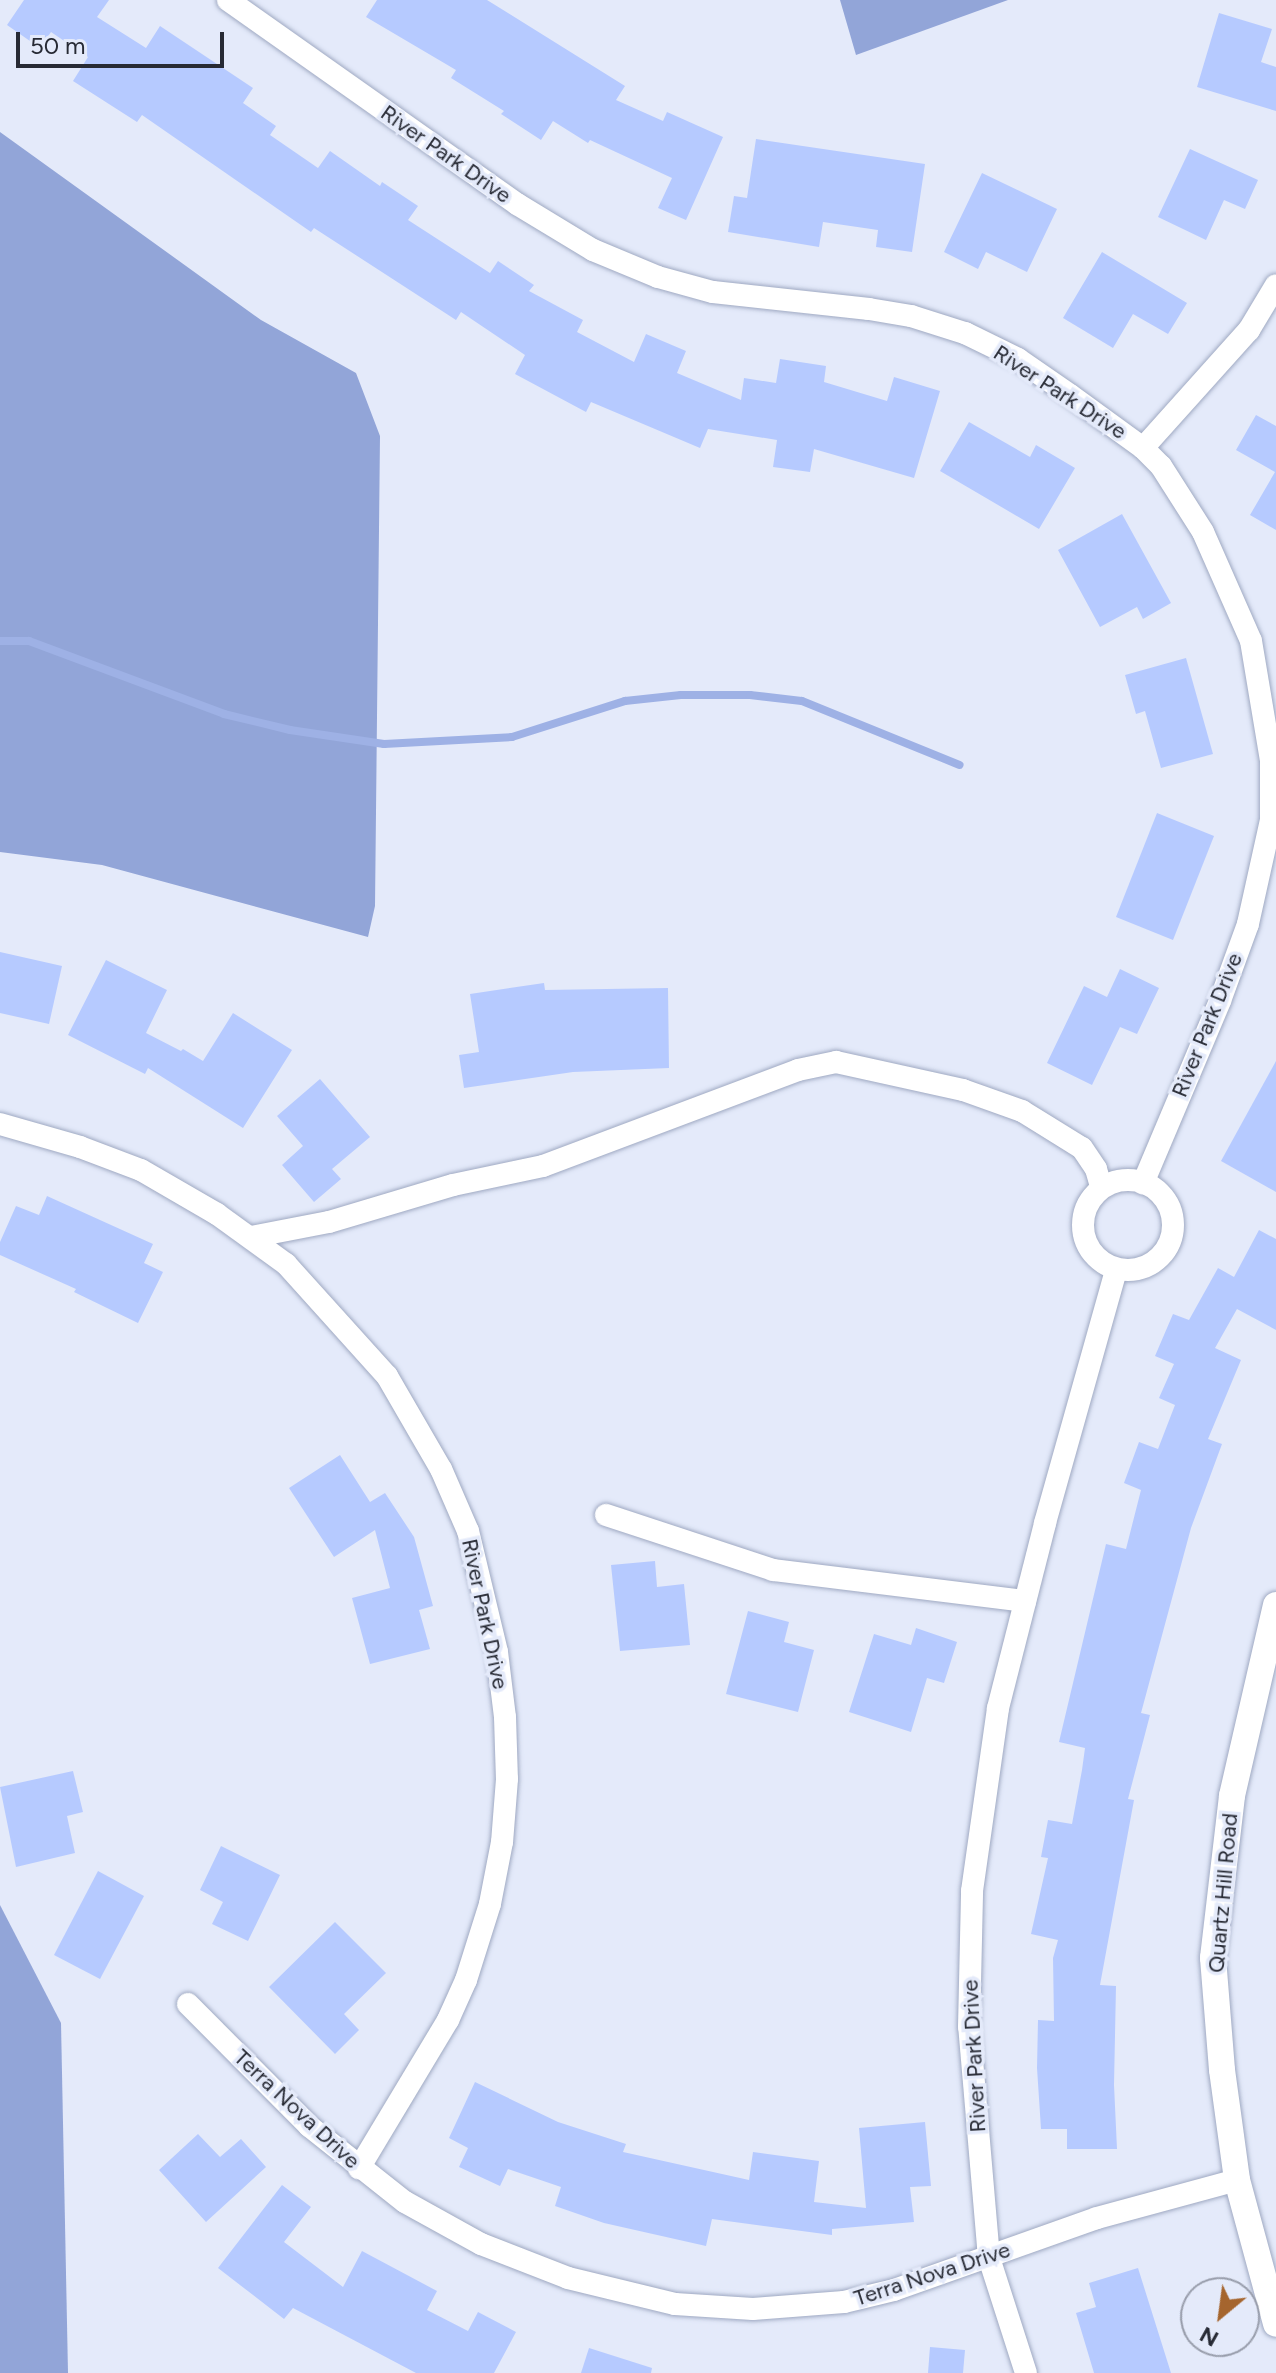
<!DOCTYPE html>
<style>
body{margin:0}
#map{position:relative;width:1276px;height:2373px;overflow:hidden;background:#e4eafa;font-family:Figtree,sans-serif}
div>[style]{position:absolute}
.forest>*{inset:0;background:#92a5d8}
.stream>*{height:8px;margin:-4px;padding:0 4px;transform-origin:4px;border-radius:4px;background:#9eb1e5}
.building>*{inset:0;background:#b6caff}
.roads{filter:drop-shadow(0 0 2px #9fa9c2) drop-shadow(0 0 2px #9fa9c2)}
.minor>*{height:22px;margin:-11px;padding:0 11px;transform-origin:11px;border-radius:11px;background:#fff}
.minor>.ring{margin:-11px;padding:0;box-sizing:content-box;background:none;border:22px solid #fff;border-radius:50%}
.tertiary>*{height:26px;margin:-13px;padding:0 13px;transform-origin:13px;border-radius:13px;background:#fff}
span{translate:-50% -50%;white-space:nowrap;text-align:center;line-height:1.15;-webkit-text-stroke:7px #e4eafa;paint-order:stroke}
.street-label{font-size:22px;color:#272a34}
.north{position:absolute;left:1180px;top:2277px;width:80px;height:80px;box-sizing:border-box;background:#e4eafa;border:2px solid #989dab;border-radius:50%;rotate:209deg;font-size:22px;font-weight:700;line-height:32px;text-align:center;color:#272a34}
.north::after{content:'';display:block;margin:auto;width:28px;height:36px;background:#a5652e;clip-path:polygon(50% 0,100% 100%,50% 72%,0 100%)}
.scale{position:absolute;left:16px;top:32px;width:208px;height:36px;box-sizing:border-box;border:4px solid #272a34;border-top:0;padding-left:10px;font-size:24px;line-height:28px;white-space:nowrap;color:#272a34;-webkit-text-stroke:6px #e4eafa;paint-order:stroke}
</style>
<div id="map">
<div class="forest">
<div style="clip-path:polygon(840px 0,1008px 0,856px 55px)"></div>
<div style="clip-path:polygon(0 132px,261px 320px,356px 373px,380px 436px,375px 906px,368px 937px,102px 865px,0 852px)"></div>
<div style="clip-path:polygon(0 1905px,61px 2023px,68px 2373px,0 2373px)"></div>
</div>
<div class="stream">
<div style="left:0;top:641px;width:29px"></div>
<div style="left:29px;top:641px;width:208px;rotate:20.5deg"></div>
<div style="left:224px;top:714px;width:68px;rotate:13.6deg"></div>
<div style="left:290px;top:730px;width:95px;rotate:8.5deg"></div>
<div style="left:384px;top:744px;width:128px;rotate:-3.1deg"></div>
<div style="left:512px;top:737px;width:119px;rotate:-17.7deg"></div>
<div style="left:625px;top:701px;width:56px;rotate:-6.1deg"></div>
<div style="left:681px;top:695px;width:69px"></div>
<div style="left:750px;top:695px;width:52px;rotate:6.6deg"></div>
<div style="left:802px;top:701px;width:170px;rotate:22.1deg"></div>
</div>
<div class="building">
<div style="clip-path:polygon(24px 0,109px 0,97px 17px,146px 48px,160px 26px,253px 88px,243px 103px,276px 126px,270px 135px,318px 168px,330px 151px,380px 186px,382px 182px,418px 206px,408px 220px,490px 273px,498px 261px,534px 285px,529px 291px,583px 320px,577px 332px,634px 362px,646px 334px,686px 351px,677px 373px,741px 400px,744px 378px,776px 383px,780px 359px,826px 366px,824px 382px,887px 401px,894px 377px,940px 391px,914px 478px,814px 449px,810px 472px,773px 467px,777px 440px,708px 429px,700px 448px,591px 402px,586px 412px,515px 374px,525px 355px,461px 312px,456px 320px,314px 228px,311px 232px,142px 115px,137px 122px,73px 81px,88px 57px,51px 32px,40px 48px,7px 25px)"></div>
<div style="clip-path:polygon(377px 0,487px 0,625px 86px,616px 100px,663px 121px,667px 112px,723px 137px,686px 220px,658px 208px,672px 178px,590px 140px,588px 143px,553px 121px,541px 140px,501px 114px,504px 111px,451px 78px,456px 70px,366px 17px)"></div>
<div style="clip-path:polygon(1219px 13px,1272px 29px,1261px 62px,1276px 67px,1276px 111px,1197px 87px)"></div>
<div style="clip-path:polygon(756px 139px,925px 164px,912px 252px,876px 247px,878px 230px,823px 222px,819px 247px,728px 232px,734px 196px,747px 198px)"></div>
<div style="clip-path:polygon(1190px 149px,1258px 180px,1245px 209px,1224px 200px,1206px 240px,1158px 217px)"></div>
<div style="clip-path:polygon(982px 173px,1057px 209px,1027px 272px,986px 252px,978px 269px,944px 252px)"></div>
<div style="clip-path:polygon(1102px 252px,1187px 303px,1168px 334px,1133px 314px,1113px 348px,1063px 318px)"></div>
<div style="clip-path:polygon(1256px 415px,1276px 426px,1276px 530px,1250px 515px,1275px 472px,1236px 450px)"></div>
<div style="clip-path:polygon(969px 422px,1030px 457px,1036px 445px,1075px 468px,1039px 529px,940px 471px)"></div>
<div style="clip-path:polygon(1122px 514px,1171px 603px,1143px 619px,1137px 607px,1100px 627px,1058px 550px)"></div>
<div style="clip-path:polygon(1186px 658px,1213px 754px,1161px 768px,1145px 711px,1136px 714px,1125px 675px)"></div>
<div style="clip-path:polygon(1157px 813px,1214px 836px,1173px 940px,1116px 917px)"></div>
<div style="clip-path:polygon(0 952px,62px 966px,49px 1024px,0 1013px)"></div>
<div style="clip-path:polygon(106px 960px,167px 990px,146px 1033px,181px 1051px,183px 1049px,203px 1061px,233px 1013px,292px 1050px,243px 1128px,148px 1068px,145px 1074px,68px 1035px)"></div>
<div style="clip-path:polygon(1120px 969px,1159px 988px,1137px 1034px,1120px 1027px,1092px 1085px,1047px 1063px,1084px 986px,1107px 997px)"></div>
<div style="clip-path:polygon(544px 983px,545px 990px,668px 988px,669px 1068px,573px 1072px,464px 1088px,459px 1055px,479px 1052px,470px 994px)"></div>
<div style="clip-path:polygon(1276px 1061px,1276px 1192px,1221px 1161px)"></div>
<div style="clip-path:polygon(320px 1079px,370px 1137px,332px 1169px,341px 1179px,314px 1202px,282px 1165px,303px 1146px,277px 1116px)"></div>
<div style="clip-path:polygon(47px 1196px,153px 1244px,144px 1263px,163px 1272px,138px 1323px,74px 1292px,76px 1289px,0 1255px,0 1242px,16px 1206px,39px 1215px)"></div>
<div style="clip-path:polygon(1259px 1230px,1276px 1239px,1276px 1330px,1237px 1309px,1215px 1348px,1241px 1360px,1208px 1439px,1222px 1444px,1191px 1528px,1141px 1713px,1150px 1715px,1128px 1799px,1134px 1800px,1100px 1985px,1116px 1986px,1114px 2085px,1117px 2149px,1067px 2149px,1067px 2129px,1041px 2129px,1037px 2068px,1038px 2020px,1054px 2021px,1053px 1958px,1058px 1940px,1031px 1934px,1048px 1858px,1041px 1857px,1048px 1820px,1072px 1824px,1082px 1770px,1085px 1748px,1059px 1742px,1106px 1544px,1126px 1549px,1141px 1490px,1124px 1483px,1139px 1442px,1158px 1449px,1175px 1405px,1159px 1398px,1174px 1364px,1155px 1356px,1173px 1314px,1189px 1320px,1218px 1268px,1234px 1277px)"></div>
<div style="clip-path:polygon(340px 1455px,370px 1502px,385px 1493px,414px 1537px,433px 1606px,419px 1610px,430px 1649px,370px 1664px,352px 1598px,390px 1588px,375px 1530px,334px 1557px,289px 1488px)"></div>
<div style="clip-path:polygon(655px 1561px,657px 1587px,684px 1584px,690px 1645px,620px 1651px,611px 1565px)"></div>
<div style="clip-path:polygon(748px 1611px,789px 1622px,784px 1642px,814px 1650px,798px 1712px,726px 1694px)"></div>
<div style="clip-path:polygon(916px 1628px,957px 1642px,944px 1683px,927px 1678px,911px 1732px,849px 1712px,874px 1634px,911px 1645px)"></div>
<div style="clip-path:polygon(73px 1771px,83px 1812px,67px 1816px,75px 1853px,16px 1867px,0 1787px)"></div>
<div style="clip-path:polygon(221px 1846px,280px 1875px,248px 1941px,212px 1924px,223px 1902px,200px 1890px)"></div>
<div style="clip-path:polygon(98px 1871px,144px 1896px,100px 1979px,54px 1955px)"></div>
<div style="clip-path:polygon(335px 1922px,386px 1973px,344px 2014px,359px 2030px,335px 2054px,269px 1987px)"></div>
<div style="clip-path:polygon(475px 2082px,558px 2122px,626px 2144px,623px 2152px,749px 2180px,753px 2152px,819px 2161px,814px 2202px,866px 2208px,859px 2128px,925px 2122px,931px 2186px,910px 2187px,914px 2222px,832px 2229px,832px 2235px,712px 2219px,706px 2246px,604px 2223px,555px 2206px,561px 2187px,508px 2169px,500px 2186px,459px 2167px,468px 2148px,449px 2138px)"></div>
<div style="clip-path:polygon(198px 2134px,220px 2157px,241px 2139px,266px 2167px,206px 2222px,159px 2170px)"></div>
<div style="clip-path:polygon(282px 2185px,311px 2207px,284px 2242px,343px 2287px,362px 2251px,437px 2291px,427px 2310px,468px 2331px,478px 2312px,516px 2332px,494px 2373px,416px 2373px,293px 2308px,284px 2319px,218px 2268px)"></div>
<div style="clip-path:polygon(1138px 2268px,1171px 2373px,1094px 2373px,1076px 2313px,1096px 2307px,1089px 2283px)"></div>
<div style="clip-path:polygon(930px 2347px,965px 2350px,963px 2373px,928px 2373px)"></div>
<div style="clip-path:polygon(589px 2348px,652px 2368px,651px 2373px,581px 2373px)"></div>
</div>
<div class="roads">
<div class="minor">
<div style="left:228px;top:0;width:354px;rotate:35.2deg"></div>
<div style="left:517px;top:204px;width:89px;rotate:31.2deg"></div>
<div style="left:593px;top:250px;width:70px;rotate:22.6deg"></div>
<div style="left:658px;top:277px;width:57px;rotate:15.3deg"></div>
<div style="left:713px;top:292px;width:157px;rotate:6.2deg"></div>
<div style="left:869px;top:309px;width:43px;rotate:9.5deg"></div>
<div style="left:911px;top:316px;width:57px;rotate:17.5deg"></div>
<div style="left:965px;top:333px;width:59px;rotate:26.1deg"></div>
<div style="left:1018px;top:359px;width:63px;rotate:34.7deg"></div>
<div style="left:1070px;top:395px;width:90px;rotate:36deg"></div>
<div style="left:1143px;top:448px;width:25px;rotate:45deg"></div>
<div style="left:1161px;top:466px;width:78px;rotate:57.5deg"></div>
<div style="left:1203px;top:532px;width:119px;rotate:66.2deg"></div>
<div style="left:1251px;top:641px;width:121px;rotate:80.5deg"></div>
<div style="left:1271px;top:760px;width:60px;rotate:90deg"></div>
<div style="left:1271px;top:820px;width:107px;rotate:102.5deg"></div>
<div style="left:1248px;top:924px;width:82px;rotate:110deg"></div>
<div style="left:1220px;top:1001px;width:198px;rotate:112.9deg"></div>
<div style="left:1143px;top:448px;width:159px;rotate:-48.1deg"></div>
<div style="left:1249px;top:330px;width:52px;rotate:-59deg"></div>
<div style="left:0;top:1124px;width:83px;rotate:16deg"></div>
<div style="left:80px;top:1147px;width:65px;rotate:20.7deg"></div>
<div style="left:141px;top:1170px;width:88px;rotate:30.1deg"></div>
<div style="left:217px;top:1214px;width:85px;rotate:35.9deg"></div>
<div style="left:286px;top:1264px;width:151px;rotate:48deg"></div>
<div style="left:387px;top:1376px;width:108px;rotate:59.9deg"></div>
<div style="left:441px;top:1469px;width:68px;rotate:66.5deg"></div>
<div style="left:468px;top:1531px;width:124px;rotate:76.5deg"></div>
<div style="left:497px;top:1652px;width:65px;rotate:83deg"></div>
<div style="left:505px;top:1717px;width:62px;rotate:88.2deg"></div>
<div style="left:507px;top:1779px;width:63px;rotate:94.5deg"></div>
<div style="left:502px;top:1842px;width:63px;rotate:101deg"></div>
<div style="left:490px;top:1904px;width:80px;rotate:107.5deg"></div>
<div style="left:466px;top:1980px;width:44px;rotate:114.2deg"></div>
<div style="left:448px;top:2020px;width:173px;rotate:121deg"></div>
<div class="ring" style="left:1083px;top:1180px;width:68px;height:68px"></div>
<div style="left:251px;top:1237px;width:79px;rotate:-10.9deg"></div>
<div style="left:329px;top:1222px;width:129px;rotate:-16.6deg"></div>
<div style="left:453px;top:1185px;width:92px;rotate:-11.9deg"></div>
<div style="left:543px;top:1166px;width:272px;rotate:-20.6deg"></div>
<div style="left:798px;top:1070px;width:39px;rotate:-12deg"></div>
<div style="left:836px;top:1062px;width:130px;rotate:12.4deg"></div>
<div style="left:963px;top:1090px;width:63px;rotate:19.6deg"></div>
<div style="left:1022px;top:1111px;width:70px;rotate:31.7deg"></div>
<div style="left:1082px;top:1148px;width:25px;rotate:56deg"></div>
<div style="left:1096px;top:1169px;width:18px;rotate:74deg"></div>
<div style="left:606px;top:1515px;width:176px;rotate:18.2deg"></div>
<div style="left:773px;top:1570px;width:254px;rotate:7deg"></div>
<div style="left:188px;top:2004px;width:172px;rotate:45.2deg"></div>
<div style="left:309px;top:2126px;width:122px;rotate:38.4deg"></div>
<div style="left:405px;top:2202px;width:87px;rotate:28.9deg"></div>
<div style="left:481px;top:2244px;width:93px;rotate:21.3deg"></div>
<div style="left:568px;top:2278px;width:110px;rotate:13.7deg"></div>
<div style="left:675px;top:2304px;width:78px;rotate:3.7deg"></div>
<div style="left:753px;top:2309px;width:91px;rotate:-4.4deg"></div>
<div style="left:844px;top:2302px;width:51px;rotate:-13.5deg"></div>
<div style="left:894px;top:2290px;width:215px;rotate:-19.5deg"></div>
<div style="left:1097px;top:2218px;width:145px;rotate:-15.2deg"></div>
<div style="left:1026px;top:2373px;width:121px;rotate:-107.8deg"></div>
<div style="left:989px;top:2258px;width:232px;rotate:-94.9deg"></div>
<div style="left:969px;top:2027px;width:136px;rotate:-88.7deg"></div>
<div style="left:972px;top:1891px;width:185px;rotate:-81.9deg"></div>
<div style="left:998px;top:1708px;width:191px;rotate:-75.7deg"></div>
<div style="left:1045px;top:1523px;width:263px;rotate:-74.3deg"></div>
</div>
<div class="tertiary">
<div style="left:1276px;top:1605px;width:196px;rotate:103deg"></div>
<div style="left:1232px;top:1796px;width:163px;rotate:96.7deg"></div>
<div style="left:1213px;top:1958px;width:112px;rotate:85.4deg"></div>
<div style="left:1222px;top:2070px;width:111px;rotate:82.2deg"></div>
<div style="left:1237px;top:2180px;width:149px;rotate:74.8deg"></div>
</div>
</div>
<div class="street-label">
<span style="left:446px;top:154px;rotate:35deg">River Park Drive</span>
<span style="left:1060px;top:392px;rotate:33deg">River Park Drive</span>
<span style="left:1207px;top:1025px;rotate:-68deg">River Park Drive</span>
<span style="left:485px;top:1614px;rotate:78deg">River Park Drive</span>
<span style="left:1223px;top:1893px;rotate:-85deg">Quartz Hill Road</span>
<span style="left:974px;top:2056px;rotate:-93deg">River Park Drive</span>
<span style="left:297px;top:2109px;rotate:43deg">Terra Nova Drive</span>
<span style="left:932px;top:2274px;rotate:-18deg">Terra Nova Drive</span>
</div>
<div class="north">N</div>
<div class="scale">50 m</div>
</div>
